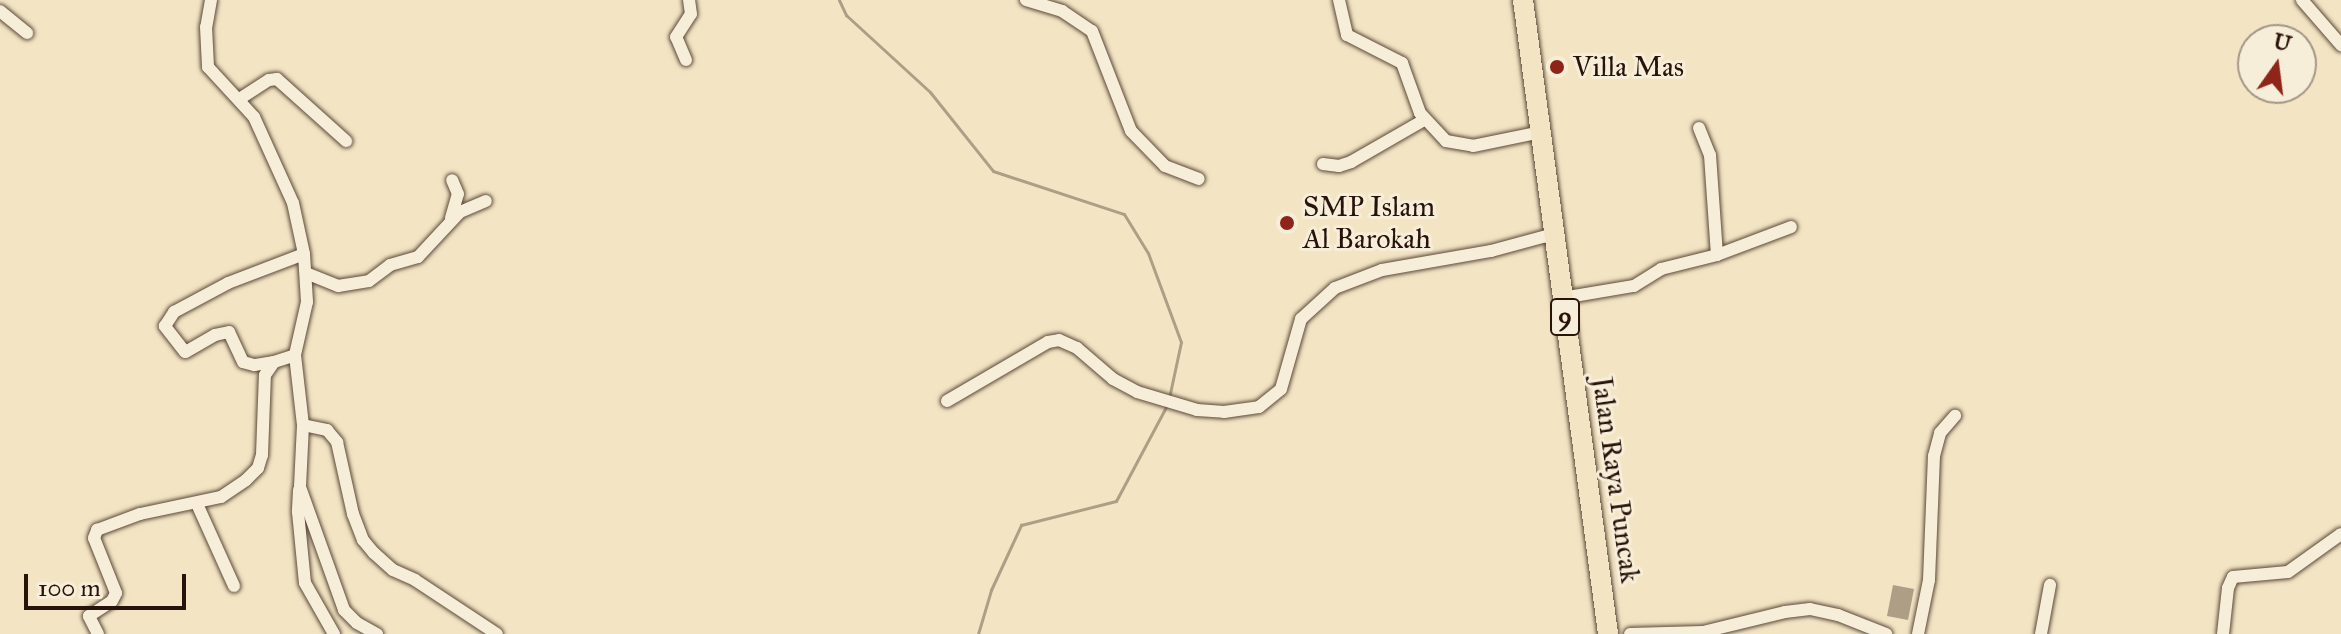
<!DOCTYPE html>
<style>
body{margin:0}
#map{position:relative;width:2341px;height:634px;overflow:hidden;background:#f3e5c4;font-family:"IM FELL Great Primer",serif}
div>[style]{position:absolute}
.water>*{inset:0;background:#ae9e85}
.stream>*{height:3px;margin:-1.5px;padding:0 1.5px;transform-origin:1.5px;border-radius:1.5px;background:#ae9e85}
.roads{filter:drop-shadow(0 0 2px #5b4838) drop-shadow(0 0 2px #5b4838)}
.minor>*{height:12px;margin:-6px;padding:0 6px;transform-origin:6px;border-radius:6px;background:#f7eed9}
.trunk>*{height:20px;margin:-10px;padding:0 10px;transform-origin:10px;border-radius:10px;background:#f3e5c4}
.dots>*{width:22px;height:22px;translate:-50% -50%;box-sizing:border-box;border:4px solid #f7eed9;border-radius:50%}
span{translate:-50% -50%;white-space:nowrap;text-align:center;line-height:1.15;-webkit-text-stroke:6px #f7eed9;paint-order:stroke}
.shield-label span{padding:2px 6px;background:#f7eed9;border:2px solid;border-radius:6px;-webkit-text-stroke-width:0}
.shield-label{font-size:26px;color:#28130a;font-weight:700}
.poi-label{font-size:28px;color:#28130a}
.left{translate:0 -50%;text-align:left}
.street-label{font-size:28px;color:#28130a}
.north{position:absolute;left:2237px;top:24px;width:80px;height:80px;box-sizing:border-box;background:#f7eed9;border:2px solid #a49686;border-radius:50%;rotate:14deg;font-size:22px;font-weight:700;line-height:32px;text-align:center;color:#28130a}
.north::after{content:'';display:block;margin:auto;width:28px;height:36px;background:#8f2418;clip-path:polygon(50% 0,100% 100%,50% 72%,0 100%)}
.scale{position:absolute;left:24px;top:574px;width:162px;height:36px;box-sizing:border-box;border:4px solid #28130a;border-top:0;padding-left:10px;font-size:24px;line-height:28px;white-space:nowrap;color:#28130a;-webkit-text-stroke:6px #f7eed9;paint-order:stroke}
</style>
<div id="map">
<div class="water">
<div style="clip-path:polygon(1893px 585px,1914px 589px,1908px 620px,1887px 616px)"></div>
</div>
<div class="stream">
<div style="left:839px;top:0;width:17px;rotate:65deg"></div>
<div style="left:846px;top:15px;width:114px;rotate:42.5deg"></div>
<div style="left:930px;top:92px;width:101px;rotate:51.4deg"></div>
<div style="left:993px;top:171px;width:138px;rotate:18.2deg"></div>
<div style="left:1124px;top:214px;width:46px;rotate:58.4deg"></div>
<div style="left:1148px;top:253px;width:95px;rotate:69.7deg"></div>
<div style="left:1181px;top:342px;width:57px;rotate:102.1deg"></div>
<div style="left:978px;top:634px;width:46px;rotate:-73.5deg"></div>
<div style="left:991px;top:590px;width:72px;rotate:-65.2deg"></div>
<div style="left:1021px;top:525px;width:98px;rotate:-14.2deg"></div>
<div style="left:1116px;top:501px;width:109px;rotate:-62deg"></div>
</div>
<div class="roads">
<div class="minor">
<div style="left:211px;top:0;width:27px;rotate:100deg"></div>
<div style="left:206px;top:27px;width:40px;rotate:87.1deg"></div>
<div style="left:208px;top:67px;width:68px;rotate:47.4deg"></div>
<div style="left:254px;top:117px;width:94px;rotate:65.6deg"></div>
<div style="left:293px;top:203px;width:52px;rotate:77.8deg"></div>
<div style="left:304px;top:254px;width:48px;rotate:86.4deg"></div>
<div style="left:307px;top:302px;width:54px;rotate:102.8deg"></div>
<div style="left:295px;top:355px;width:70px;rotate:83.5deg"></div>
<div style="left:303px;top:425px;width:62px;rotate:92.8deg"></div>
<div style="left:300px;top:487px;width:131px;rotate:70.3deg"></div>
<div style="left:344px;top:610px;width:18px;rotate:45deg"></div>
<div style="left:357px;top:623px;width:23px;rotate:29deg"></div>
<div style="left:1026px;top:0;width:38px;rotate:17deg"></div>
<div style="left:1062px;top:11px;width:36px;rotate:34deg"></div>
<div style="left:1092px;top:31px;width:107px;rotate:68.7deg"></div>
<div style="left:1131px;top:131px;width:49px;rotate:45.8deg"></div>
<div style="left:1165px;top:166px;width:36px;rotate:21deg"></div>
<div style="left:1339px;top:0;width:36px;rotate:77deg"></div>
<div style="left:1347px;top:35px;width:62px;rotate:27deg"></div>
<div style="left:1402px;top:63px;width:53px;rotate:70.2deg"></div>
<div style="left:1420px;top:113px;width:38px;rotate:47deg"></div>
<div style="left:1446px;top:141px;width:27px;rotate:10deg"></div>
<div style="left:1473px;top:146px;width:69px;rotate:-11.6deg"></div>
<div style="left:2302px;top:0;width:60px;rotate:49.1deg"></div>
<div style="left:0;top:11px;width:35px;rotate:39deg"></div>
<div style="left:686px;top:60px;width:25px;rotate:-113deg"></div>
<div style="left:676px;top:37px;width:27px;rotate:-57deg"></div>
<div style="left:691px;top:14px;width:14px;rotate:-98deg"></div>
<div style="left:241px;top:98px;width:33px;rotate:-33deg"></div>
<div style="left:269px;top:80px;width:8px;rotate:-7deg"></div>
<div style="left:277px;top:79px;width:93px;rotate:41.9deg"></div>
<div style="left:1699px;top:128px;width:29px;rotate:68deg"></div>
<div style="left:1710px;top:155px;width:100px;rotate:86deg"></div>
<div style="left:1323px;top:164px;width:16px;rotate:7deg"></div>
<div style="left:1339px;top:166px;width:13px;rotate:-18deg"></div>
<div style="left:1351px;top:162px;width:84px;rotate:-29.9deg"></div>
<div style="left:451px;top:218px;width:25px;rotate:-74deg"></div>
<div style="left:458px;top:194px;width:15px;rotate:-113deg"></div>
<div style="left:306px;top:273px;width:35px;rotate:22deg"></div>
<div style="left:338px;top:286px;width:31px;rotate:-9deg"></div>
<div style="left:369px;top:281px;width:26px;rotate:-37deg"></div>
<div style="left:390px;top:265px;width:29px;rotate:-16deg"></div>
<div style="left:418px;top:257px;width:62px;rotate:-47deg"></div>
<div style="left:460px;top:212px;width:28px;rotate:-23deg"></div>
<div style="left:1562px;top:298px;width:73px;rotate:-9.5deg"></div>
<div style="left:1634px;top:286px;width:32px;rotate:-32deg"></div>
<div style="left:1661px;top:269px;width:58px;rotate:-14deg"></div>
<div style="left:1717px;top:255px;width:79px;rotate:-20.7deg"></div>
<div style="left:274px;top:362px;width:20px;rotate:171deg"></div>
<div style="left:254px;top:365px;width:11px;rotate:-165deg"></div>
<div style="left:243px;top:362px;width:33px;rotate:-115deg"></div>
<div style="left:229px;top:332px;width:14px;rotate:168deg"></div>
<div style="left:215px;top:335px;width:34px;rotate:150deg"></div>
<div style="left:185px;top:352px;width:33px;rotate:-128deg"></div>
<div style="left:165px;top:326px;width:17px;rotate:-57deg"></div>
<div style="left:174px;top:312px;width:61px;rotate:-28.2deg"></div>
<div style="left:228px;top:283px;width:81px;rotate:-20.9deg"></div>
<div style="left:947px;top:401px;width:117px;rotate:-30.3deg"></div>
<div style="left:1048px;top:342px;width:11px;rotate:-10deg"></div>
<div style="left:1059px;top:340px;width:20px;rotate:24deg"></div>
<div style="left:1077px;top:348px;width:48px;rotate:40.7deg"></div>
<div style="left:1113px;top:379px;width:27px;rotate:28deg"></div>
<div style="left:1137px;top:392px;width:63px;rotate:16.7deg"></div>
<div style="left:1197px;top:410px;width:27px;rotate:4deg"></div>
<div style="left:1224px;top:412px;width:35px;rotate:-8deg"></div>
<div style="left:1259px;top:407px;width:28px;rotate:-39deg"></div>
<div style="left:1281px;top:389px;width:73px;rotate:-74.1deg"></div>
<div style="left:1301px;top:319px;width:46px;rotate:-42.4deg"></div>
<div style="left:1335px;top:288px;width:50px;rotate:-21deg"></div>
<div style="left:1382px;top:270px;width:111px;rotate:-9.9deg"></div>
<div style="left:1491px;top:251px;width:65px;rotate:-15.1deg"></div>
<div style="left:303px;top:425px;width:25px;rotate:12deg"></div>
<div style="left:327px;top:430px;width:16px;rotate:50deg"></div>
<div style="left:337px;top:442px;width:74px;rotate:77.5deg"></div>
<div style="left:353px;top:514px;width:28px;rotate:69deg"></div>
<div style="left:363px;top:540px;width:17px;rotate:50deg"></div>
<div style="left:374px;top:553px;width:25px;rotate:42deg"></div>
<div style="left:393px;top:570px;width:24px;rotate:24deg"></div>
<div style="left:415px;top:580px;width:98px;rotate:33.4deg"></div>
<div style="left:299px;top:490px;width:22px;rotate:93deg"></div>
<div style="left:298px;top:512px;width:71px;rotate:84.4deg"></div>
<div style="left:305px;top:583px;width:59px;rotate:60.4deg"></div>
<div style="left:197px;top:504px;width:90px;rotate:65.7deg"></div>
<div style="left:98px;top:634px;width:20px;rotate:-117deg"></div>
<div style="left:89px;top:616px;width:27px;rotate:-33deg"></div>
<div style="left:112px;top:601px;width:9px;rotate:-63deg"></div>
<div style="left:116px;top:593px;width:59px;rotate:-111.8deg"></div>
<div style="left:94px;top:538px;width:9px;rotate:-69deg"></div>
<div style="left:97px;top:530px;width:46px;rotate:-20.4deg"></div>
<div style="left:140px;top:514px;width:83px;rotate:-11.9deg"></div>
<div style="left:221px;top:497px;width:30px;rotate:-34deg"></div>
<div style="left:246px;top:480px;width:17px;rotate:-45deg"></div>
<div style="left:258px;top:468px;width:14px;rotate:-73deg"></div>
<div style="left:262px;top:455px;width:80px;rotate:-87.9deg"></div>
<div style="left:265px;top:375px;width:16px;rotate:-55deg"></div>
<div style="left:274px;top:362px;width:22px;rotate:-18deg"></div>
<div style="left:1630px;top:634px;width:73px;rotate:-1.6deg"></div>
<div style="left:1703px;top:632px;width:84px;rotate:-13.7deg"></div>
<div style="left:1785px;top:612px;width:25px;rotate:-7deg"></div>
<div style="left:1810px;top:609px;width:29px;rotate:12deg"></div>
<div style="left:1838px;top:615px;width:52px;rotate:21.6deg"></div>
<div style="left:1918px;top:634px;width:55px;rotate:-78.5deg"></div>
<div style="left:1929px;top:580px;width:124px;rotate:-87.7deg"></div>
<div style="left:1934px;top:456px;width:24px;rotate:-75deg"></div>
<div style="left:1940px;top:433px;width:23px;rotate:-49deg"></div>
<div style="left:2041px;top:634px;width:50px;rotate:-79.6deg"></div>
<div style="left:2223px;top:634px;width:46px;rotate:-83.8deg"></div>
<div style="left:2228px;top:588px;width:12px;rotate:-66deg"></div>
<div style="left:2233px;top:577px;width:55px;rotate:-5.2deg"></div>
<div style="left:2288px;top:572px;width:65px;rotate:-35.6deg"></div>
</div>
<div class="trunk">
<div style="left:1523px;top:0;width:640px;rotate:82.36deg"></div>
</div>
</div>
<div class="dots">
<div style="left:1557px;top:67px;background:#8f2418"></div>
<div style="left:1287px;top:223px;background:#8f2418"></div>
</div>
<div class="shield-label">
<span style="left:1565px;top:317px">9</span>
</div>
<div class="poi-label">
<span class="left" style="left:1573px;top:67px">Villa Mas</span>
<span class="left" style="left:1303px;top:223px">SMP Islam<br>Al Barokah</span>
</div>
<div class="street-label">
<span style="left:1616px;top:480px;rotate:82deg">Jalan Raya Puncak</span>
</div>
<div class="north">U</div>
<div class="scale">100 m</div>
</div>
